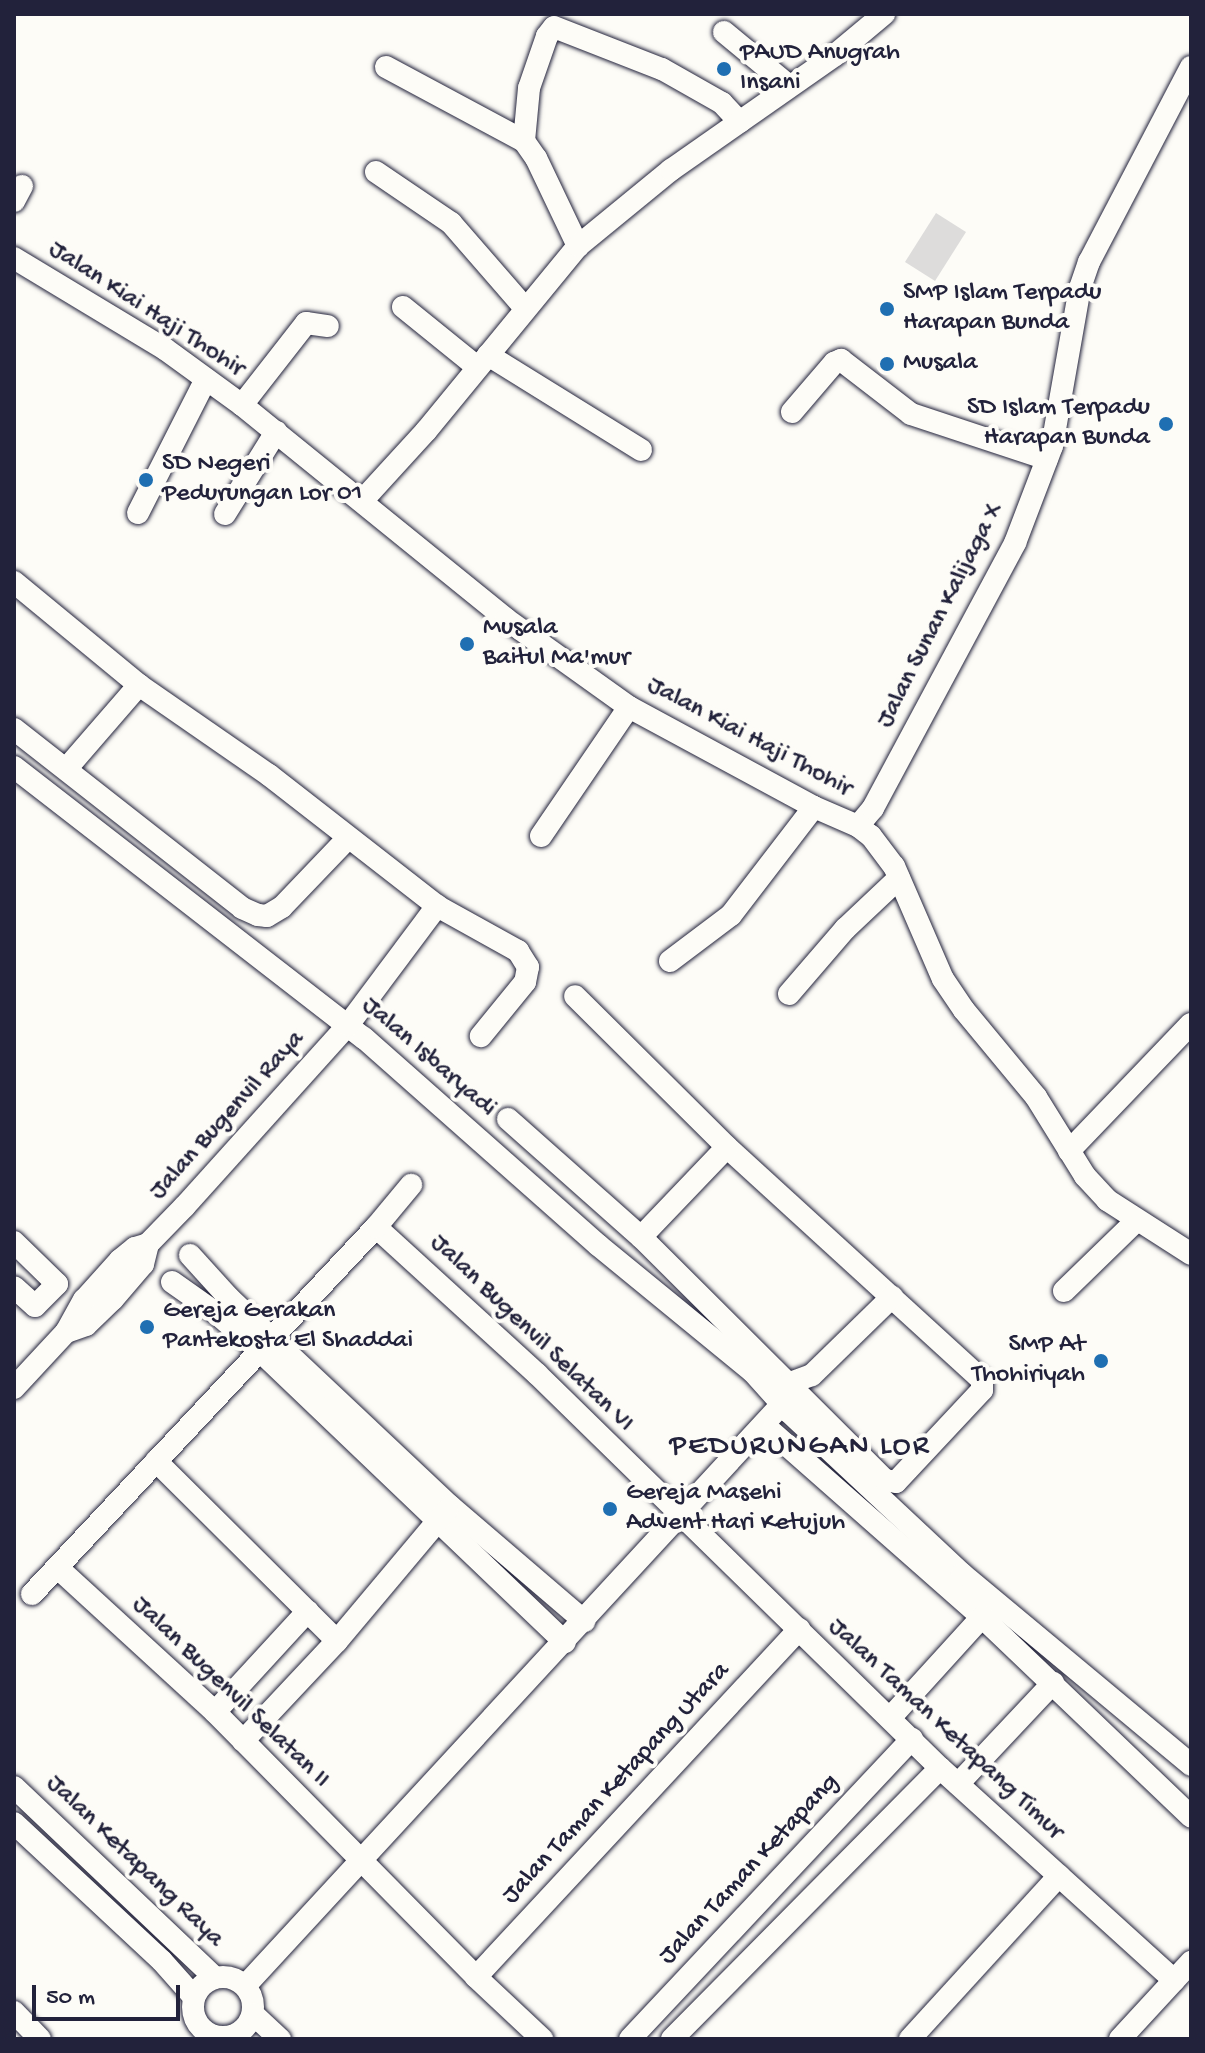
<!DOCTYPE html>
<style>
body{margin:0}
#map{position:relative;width:1205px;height:2053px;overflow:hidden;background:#fdfcf7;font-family:"Gochi Hand",sans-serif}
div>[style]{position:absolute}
.green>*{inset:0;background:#dddcdb}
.roads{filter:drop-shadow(0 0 2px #22223b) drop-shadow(0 0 2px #22223b)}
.minor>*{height:22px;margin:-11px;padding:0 11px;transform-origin:11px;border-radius:11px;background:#fdfcf7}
.minor>.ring{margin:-11px;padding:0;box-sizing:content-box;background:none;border:22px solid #fdfcf7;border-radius:50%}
.dots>*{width:22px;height:22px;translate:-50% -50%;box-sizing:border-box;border:4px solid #fdfcf7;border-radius:50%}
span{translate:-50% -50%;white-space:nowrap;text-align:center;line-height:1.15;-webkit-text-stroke:8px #fdfcf7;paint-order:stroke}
.poi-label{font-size:26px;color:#22223b}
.left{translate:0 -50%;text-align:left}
.right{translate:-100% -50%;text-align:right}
.street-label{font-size:26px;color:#22223b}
.quarter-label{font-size:30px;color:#22223b;letter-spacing:2px}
.frame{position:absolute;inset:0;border:16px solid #22223b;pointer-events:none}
.scale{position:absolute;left:32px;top:1985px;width:148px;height:36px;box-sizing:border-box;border:4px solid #22223b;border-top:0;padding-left:10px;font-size:24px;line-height:28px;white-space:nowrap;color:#22223b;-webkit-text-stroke:6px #fdfcf7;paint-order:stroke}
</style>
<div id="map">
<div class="green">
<div style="clip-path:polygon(936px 213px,966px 232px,935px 281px,905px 262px)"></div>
</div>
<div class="roads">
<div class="minor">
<div style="left:724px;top:32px;width:83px;rotate:39.6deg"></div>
<div style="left:386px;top:67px;width:157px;rotate:28.2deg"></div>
<div style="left:524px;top:141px;width:21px;rotate:55deg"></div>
<div style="left:536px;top:158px;width:98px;rotate:64.5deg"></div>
<div style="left:524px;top:141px;width:53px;rotate:-84.6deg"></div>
<div style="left:529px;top:88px;width:55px;rotate:-70.9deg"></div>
<div style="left:547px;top:36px;width:11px;rotate:-52deg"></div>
<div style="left:554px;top:27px;width:116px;rotate:21.3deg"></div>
<div style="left:662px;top:69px;width:69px;rotate:29.5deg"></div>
<div style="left:722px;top:103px;width:26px;rotate:47deg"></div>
<div style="left:376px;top:172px;width:91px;rotate:34.2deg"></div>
<div style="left:451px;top:223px;width:111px;rotate:49deg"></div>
<div style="left:14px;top:201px;width:17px;rotate:-62deg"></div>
<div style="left:14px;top:258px;width:176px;rotate:31.1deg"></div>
<div style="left:165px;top:349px;width:95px;rotate:36deg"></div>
<div style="left:242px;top:405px;width:340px;rotate:39deg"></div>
<div style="left:506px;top:619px;width:151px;rotate:35.6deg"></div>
<div style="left:629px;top:707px;width:210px;rotate:28.4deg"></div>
<div style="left:814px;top:807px;width:48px;rotate:23.4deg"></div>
<div style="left:858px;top:826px;width:16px;rotate:38deg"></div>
<div style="left:871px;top:836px;width:38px;rotate:53deg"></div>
<div style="left:894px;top:866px;width:123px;rotate:66.6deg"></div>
<div style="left:943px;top:979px;width:37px;rotate:56deg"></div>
<div style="left:964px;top:1010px;width:113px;rotate:50.4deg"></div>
<div style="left:1036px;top:1097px;width:93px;rotate:58.2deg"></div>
<div style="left:1085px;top:1176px;width:33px;rotate:47deg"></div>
<div style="left:1107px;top:1200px;width:100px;rotate:32.7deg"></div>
<div style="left:403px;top:307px;width:95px;rotate:39deg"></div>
<div style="left:488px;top:355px;width:180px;rotate:31.8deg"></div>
<div style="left:242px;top:405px;width:104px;rotate:-52deg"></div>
<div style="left:306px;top:323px;width:22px;rotate:8deg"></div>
<div style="left:792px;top:412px;width:65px;rotate:-49.4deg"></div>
<div style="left:834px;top:363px;width:8px;rotate:-23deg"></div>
<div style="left:841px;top:360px;width:88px;rotate:37.6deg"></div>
<div style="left:911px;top:414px;width:143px;rotate:18.3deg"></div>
<div style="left:362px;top:501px;width:95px;rotate:-47.6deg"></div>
<div style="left:426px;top:431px;width:239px;rotate:-50.6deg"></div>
<div style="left:578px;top:246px;width:120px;rotate:-39.3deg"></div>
<div style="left:671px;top:170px;width:200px;rotate:-35deg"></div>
<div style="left:835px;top:55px;width:64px;rotate:-39.9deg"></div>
<div style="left:138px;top:513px;width:150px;rotate:-63.1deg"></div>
<div style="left:225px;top:514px;width:97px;rotate:-58.1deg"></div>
<div style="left:14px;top:582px;width:162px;rotate:39.5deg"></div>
<div style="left:139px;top:685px;width:158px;rotate:34.7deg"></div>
<div style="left:269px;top:775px;width:213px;rotate:37.9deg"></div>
<div style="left:437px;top:906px;width:93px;rotate:29.1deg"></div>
<div style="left:518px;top:951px;width:19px;rotate:58deg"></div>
<div style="left:528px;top:967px;width:15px;rotate:101deg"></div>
<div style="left:525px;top:982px;width:70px;rotate:129.2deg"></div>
<div style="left:14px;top:729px;width:290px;rotate:38.1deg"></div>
<div style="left:242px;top:908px;width:17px;rotate:24deg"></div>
<div style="left:258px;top:915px;width:9px;rotate:6deg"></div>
<div style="left:267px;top:916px;width:17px;rotate:-31deg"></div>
<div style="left:282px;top:907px;width:94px;rotate:-46.3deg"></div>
<div style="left:14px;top:767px;width:443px;rotate:37.8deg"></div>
<div style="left:364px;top:1038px;width:312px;rotate:41.5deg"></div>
<div style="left:598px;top:1245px;width:200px;rotate:39.3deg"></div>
<div style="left:753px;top:1372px;width:54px;rotate:48deg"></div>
<div style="left:789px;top:1412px;width:237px;rotate:43.1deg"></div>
<div style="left:962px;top:1574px;width:298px;rotate:39.8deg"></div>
<div style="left:67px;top:768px;width:110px;rotate:-49.1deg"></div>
<div style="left:858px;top:826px;width:23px;rotate:-50deg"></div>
<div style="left:873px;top:808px;width:301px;rotate:-61.8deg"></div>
<div style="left:1015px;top:543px;width:104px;rotate:-69.1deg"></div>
<div style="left:1052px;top:446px;width:160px;rotate:-80deg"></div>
<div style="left:1080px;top:288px;width:28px;rotate:-71deg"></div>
<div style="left:1089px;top:262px;width:220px;rotate:-62.4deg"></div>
<div style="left:541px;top:836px;width:156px;rotate:-55.7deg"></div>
<div style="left:670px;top:961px;width:76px;rotate:-37deg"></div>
<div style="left:731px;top:915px;width:136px;rotate:-52.5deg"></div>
<div style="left:789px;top:994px;width:86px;rotate:-49.3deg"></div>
<div style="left:845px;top:929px;width:74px;rotate:-43.4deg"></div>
<div style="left:508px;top:1119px;width:178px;rotate:41.6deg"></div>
<div style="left:641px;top:1237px;width:344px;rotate:44.9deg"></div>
<div style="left:885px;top:1480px;width:11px;rotate:10deg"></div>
<div style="left:896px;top:1482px;width:126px;rotate:-46.9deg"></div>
<div style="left:982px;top:1390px;width:10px;rotate:-90deg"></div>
<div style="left:982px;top:1380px;width:345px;rotate:-137.6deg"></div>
<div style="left:727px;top:1147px;width:214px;rotate:-135.2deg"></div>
<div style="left:1069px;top:1151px;width:176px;rotate:-46.2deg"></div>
<div style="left:376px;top:1227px;width:218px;rotate:42.4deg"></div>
<div style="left:537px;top:1374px;width:564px;rotate:44.35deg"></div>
<div style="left:940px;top:1768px;width:316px;rotate:42.2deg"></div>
<div style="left:641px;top:1237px;width:124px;rotate:-46.3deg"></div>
<div style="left:14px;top:1242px;width:60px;rotate:44.3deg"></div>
<div style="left:57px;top:1284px;width:31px;rotate:135deg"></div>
<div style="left:35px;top:1306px;width:28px;rotate:-138deg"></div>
<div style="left:190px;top:1255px;width:58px;rotate:47.8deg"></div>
<div style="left:229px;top:1298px;width:303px;rotate:43.3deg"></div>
<div style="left:450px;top:1506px;width:177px;rotate:40.6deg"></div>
<div style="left:172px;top:1282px;width:54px;rotate:35.2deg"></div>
<div style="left:216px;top:1313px;width:57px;rotate:40.7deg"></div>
<div style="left:259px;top:1350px;width:423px;rotate:43.7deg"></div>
<div style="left:1064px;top:1291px;width:100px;rotate:-44.2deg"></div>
<div style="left:66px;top:1332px;width:21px;rotate:-19deg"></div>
<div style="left:86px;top:1325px;width:37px;rotate:-44deg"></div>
<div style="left:113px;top:1299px;width:46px;rotate:-49.4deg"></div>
<div style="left:143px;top:1264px;width:21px;rotate:-76deg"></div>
<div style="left:14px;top:1388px;width:76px;rotate:-47.1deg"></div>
<div style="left:66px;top:1332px;width:37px;rotate:-61deg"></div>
<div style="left:84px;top:1300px;width:54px;rotate:-48deg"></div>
<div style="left:120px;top:1260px;width:19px;rotate:-39deg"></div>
<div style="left:135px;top:1248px;width:14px;rotate:-17deg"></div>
<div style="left:148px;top:1244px;width:53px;rotate:-45.8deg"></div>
<div style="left:185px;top:1206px;width:244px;rotate:-48deg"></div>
<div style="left:348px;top:1025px;width:149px;rotate:-53.2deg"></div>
<div style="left:781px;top:1391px;width:12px;rotate:-42deg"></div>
<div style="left:790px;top:1383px;width:23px;rotate:-20deg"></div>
<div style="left:812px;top:1375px;width:112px;rotate:-44.3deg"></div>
<div style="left:765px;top:1426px;width:289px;rotate:41.4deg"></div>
<div style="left:982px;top:1617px;width:289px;rotate:43.7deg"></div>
<div style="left:156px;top:1461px;width:255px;rotate:44.8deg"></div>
<div style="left:58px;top:1568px;width:213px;rotate:42.5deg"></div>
<div style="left:215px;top:1712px;width:372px;rotate:45.4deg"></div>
<div style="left:476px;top:1977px;width:91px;rotate:43.2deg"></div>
<div style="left:32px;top:1594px;width:503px;rotate:-46.85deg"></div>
<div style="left:376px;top:1227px;width:55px;rotate:-50.2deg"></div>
<div style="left:215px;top:1712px;width:137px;rotate:-47.4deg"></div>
<div style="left:890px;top:1718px;width:137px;rotate:-47.7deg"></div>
<div style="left:243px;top:1741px;width:137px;rotate:-46.8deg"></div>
<div style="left:337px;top:1641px;width:171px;rotate:-50deg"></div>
<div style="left:958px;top:1784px;width:139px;rotate:-46.8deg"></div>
<div style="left:14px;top:1787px;width:277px;rotate:43.5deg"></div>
<div style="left:14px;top:1823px;width:202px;rotate:43deg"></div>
<div style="left:162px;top:1961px;width:48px;rotate:48.4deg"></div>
<div class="ring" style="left:193px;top:1977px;width:38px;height:38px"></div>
<div style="left:476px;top:1977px;width:475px;rotate:-47.1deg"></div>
<div style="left:245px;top:1986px;width:792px;rotate:-47.3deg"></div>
<div style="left:14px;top:2012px;width:37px;rotate:46deg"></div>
<div style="left:253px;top:2014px;width:37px;rotate:43deg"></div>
<div style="left:630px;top:2039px;width:412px;rotate:-46.8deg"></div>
<div style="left:672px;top:2039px;width:381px;rotate:-45.3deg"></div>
<div style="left:910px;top:2039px;width:221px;rotate:-47.6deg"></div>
<div style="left:1120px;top:2039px;width:105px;rotate:-47.3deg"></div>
</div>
</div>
<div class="dots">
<div style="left:724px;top:69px;background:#1f6fb2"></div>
<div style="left:887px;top:309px;background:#1f6fb2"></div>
<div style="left:887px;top:364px;background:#1f6fb2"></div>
<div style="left:1166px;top:424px;background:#1f6fb2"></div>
<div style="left:146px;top:480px;background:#1f6fb2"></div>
<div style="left:467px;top:644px;background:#1f6fb2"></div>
<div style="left:147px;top:1327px;background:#1f6fb2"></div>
<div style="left:1101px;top:1361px;background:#1f6fb2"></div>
<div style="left:610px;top:1509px;background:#1f6fb2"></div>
</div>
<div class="poi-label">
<span class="left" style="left:740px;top:69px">PAUD Anugrah<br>Insani</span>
<span class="left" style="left:903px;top:309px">SMP Islam Terpadu<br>Harapan Bunda</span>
<span class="left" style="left:903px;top:364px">Musala</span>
<span class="right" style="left:1150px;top:424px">SD Islam Terpadu<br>Harapan Bunda</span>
<span class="left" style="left:162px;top:480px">SD Negeri<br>Pedurungan Lor 01</span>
<span class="left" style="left:483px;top:644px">Musala<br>Baitul Ma'mur</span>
<span class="left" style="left:163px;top:1327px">Gereja Gerakan<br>Pantekosta El Shaddai</span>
<span class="right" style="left:1085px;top:1361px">SMP At<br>Thohiriyah</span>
<span class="left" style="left:626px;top:1509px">Gereja Masehi<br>Advent Hari Ketujuh</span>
</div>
<div class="street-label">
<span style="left:146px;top:310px;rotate:33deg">Jalan Kiai Haji Thohir</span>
<span style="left:941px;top:616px;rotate:-63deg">Jalan Sunan Kalijaga X</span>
<span style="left:749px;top:738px;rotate:28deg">Jalan Kiai Haji Thohir</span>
<span style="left:428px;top:1058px;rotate:41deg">Jalan Isbaryadi</span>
<span style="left:228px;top:1116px;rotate:-48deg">Jalan Bugenvil Raya</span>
<span style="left:531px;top:1334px;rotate:44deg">Jalan Bugenvil Selatan VI</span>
<span style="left:230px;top:1693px;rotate:44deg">Jalan Bugenvil Selatan II</span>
<span style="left:945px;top:1730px;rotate:43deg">Jalan Taman Ketapang Timur</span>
<span style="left:617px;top:1784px;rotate:-47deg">Jalan Taman Ketapang Utara</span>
<span style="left:134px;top:1862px;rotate:44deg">Jalan Ketapang Raya</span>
<span style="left:750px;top:1870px;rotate:-47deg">Jalan Taman Ketapang</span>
</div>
<div class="quarter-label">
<span style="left:800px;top:1448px">PEDURUNGAN LOR</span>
</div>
<div class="frame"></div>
<div class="scale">50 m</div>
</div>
